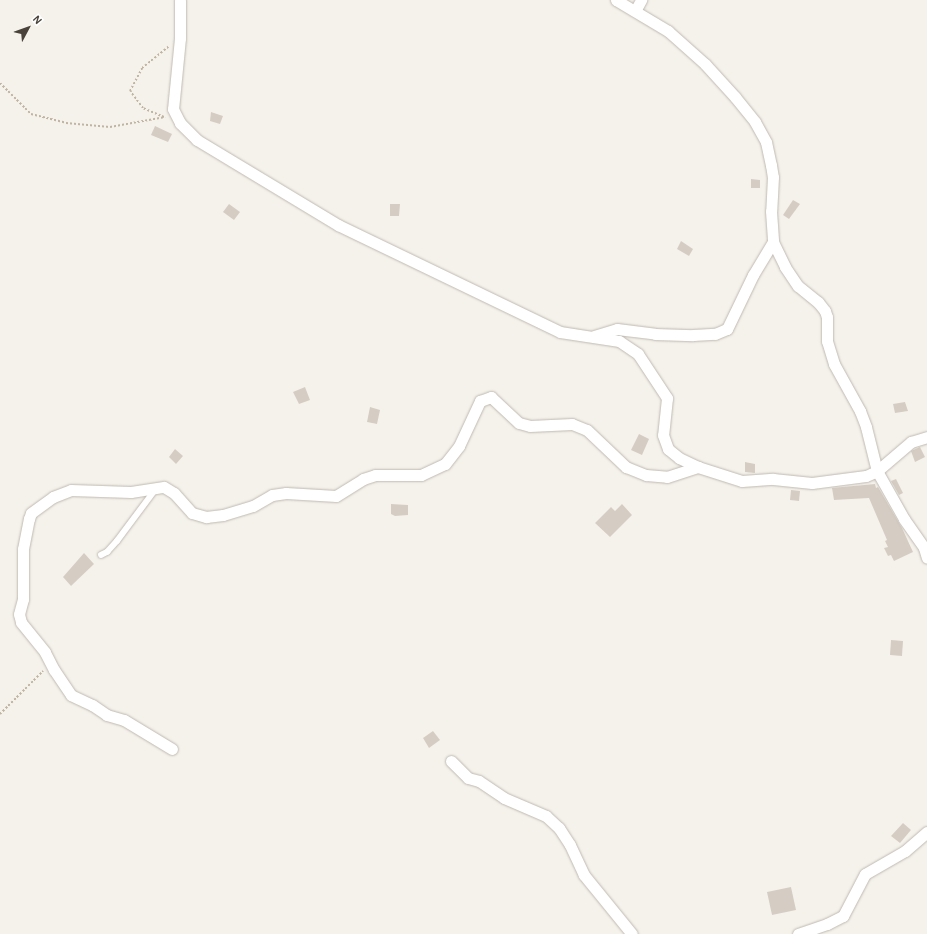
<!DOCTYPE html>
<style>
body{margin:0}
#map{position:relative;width:927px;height:934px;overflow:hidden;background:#f5f2ec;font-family:"Alegreya Sans",sans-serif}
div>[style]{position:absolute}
.building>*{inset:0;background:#d5cdc3}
.path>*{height:2px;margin-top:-1px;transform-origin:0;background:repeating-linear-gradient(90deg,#c0b4a2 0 2px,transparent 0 4px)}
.roads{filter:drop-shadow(0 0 1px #bfb9b0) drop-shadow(0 0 1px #bfb9b0)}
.lane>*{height:5.5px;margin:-2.75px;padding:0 2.75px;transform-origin:2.75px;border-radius:2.75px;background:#fff}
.street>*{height:11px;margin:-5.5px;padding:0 5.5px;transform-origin:5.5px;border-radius:5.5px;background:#fff}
span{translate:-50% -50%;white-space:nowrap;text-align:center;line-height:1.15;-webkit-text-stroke:3px #fff;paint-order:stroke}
.north{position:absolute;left:8px;top:8px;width:40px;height:40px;-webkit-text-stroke:3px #fff;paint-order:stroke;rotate:49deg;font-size:11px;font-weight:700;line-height:16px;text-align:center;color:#49423a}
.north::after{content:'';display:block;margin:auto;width:14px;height:18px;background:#49423a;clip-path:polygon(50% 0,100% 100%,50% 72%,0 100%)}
</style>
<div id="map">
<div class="building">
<div style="clip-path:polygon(211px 112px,223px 116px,220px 124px,210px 121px)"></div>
<div style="clip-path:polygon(155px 126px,172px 134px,168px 142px,151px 135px)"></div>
<div style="clip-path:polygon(751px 179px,760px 180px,760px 188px,751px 188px)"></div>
<div style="clip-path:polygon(793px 200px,800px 204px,789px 219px,783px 215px)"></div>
<div style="clip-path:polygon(229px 204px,240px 212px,234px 220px,223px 212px)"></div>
<div style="clip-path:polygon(390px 204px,400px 204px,399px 216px,390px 216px)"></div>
<div style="clip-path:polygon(681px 241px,693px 249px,689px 256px,677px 249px)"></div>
<div style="clip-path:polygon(305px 387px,310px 400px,299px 404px,293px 392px)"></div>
<div style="clip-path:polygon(905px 402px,908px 411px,895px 413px,893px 404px)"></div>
<div style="clip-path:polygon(370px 407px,380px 410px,377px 424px,367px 422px)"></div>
<div style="clip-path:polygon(639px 434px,649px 439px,642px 455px,631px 450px)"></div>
<div style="clip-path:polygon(920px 447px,925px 457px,915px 462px,911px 451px)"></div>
<div style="clip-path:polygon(175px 449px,183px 456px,176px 464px,169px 457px)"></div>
<div style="clip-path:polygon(745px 462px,755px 464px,755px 473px,745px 472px)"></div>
<div style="clip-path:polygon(896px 479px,903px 493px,899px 495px,891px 481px)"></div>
<div style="clip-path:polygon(875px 484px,876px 488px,878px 487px,902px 528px,913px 552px,894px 561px,891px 555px,888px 556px,884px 548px,888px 547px,885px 541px,887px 540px,869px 498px,834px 500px,832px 488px)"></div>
<div style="clip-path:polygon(791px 490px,800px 491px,799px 501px,790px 500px)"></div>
<div style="clip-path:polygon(391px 504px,408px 505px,408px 515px,395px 516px,391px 514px)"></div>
<div style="clip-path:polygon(622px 504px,632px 515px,610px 537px,595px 523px,611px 507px,615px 511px)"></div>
<div style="clip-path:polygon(84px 553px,94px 564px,71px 586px,63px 577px)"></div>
<div style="clip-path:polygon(891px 640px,903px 641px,902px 656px,890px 655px)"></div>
<div style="clip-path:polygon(433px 731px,440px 740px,429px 748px,423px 738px)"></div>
<div style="clip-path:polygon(903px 823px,911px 830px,900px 843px,891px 836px)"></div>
<div style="clip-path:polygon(791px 887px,796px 910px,772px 915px,767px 892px)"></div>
</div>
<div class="path">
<div style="left:0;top:83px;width:44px;rotate:45deg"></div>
<div style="left:31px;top:114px;width:36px;rotate:14deg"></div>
<div style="left:66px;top:123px;width:44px;rotate:5.2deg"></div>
<div style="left:110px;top:127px;width:56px;rotate:-10.3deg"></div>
<div style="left:164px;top:117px;width:23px;rotate:-157deg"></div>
<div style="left:143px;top:108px;width:21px;rotate:-127deg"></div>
<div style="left:130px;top:91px;width:26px;rotate:-62deg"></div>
<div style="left:142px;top:68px;width:35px;rotate:-39deg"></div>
<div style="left:0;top:714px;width:61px;rotate:-45deg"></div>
</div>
<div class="roads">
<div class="lane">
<div style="left:101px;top:555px;width:7px;rotate:-27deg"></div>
<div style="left:107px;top:552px;width:15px;rotate:-48deg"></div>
<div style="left:117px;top:541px;width:64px;rotate:-53.3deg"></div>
</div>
<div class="street">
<div style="left:180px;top:0;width:38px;rotate:90deg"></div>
<div style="left:180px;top:38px;width:71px;rotate:95.6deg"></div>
<div style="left:173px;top:109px;width:16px;rotate:63deg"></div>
<div style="left:180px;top:123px;width:24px;rotate:45deg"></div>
<div style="left:197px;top:140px;width:165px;rotate:31.1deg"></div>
<div style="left:338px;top:225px;width:246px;rotate:25.7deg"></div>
<div style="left:560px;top:332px;width:60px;rotate:8.7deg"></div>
<div style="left:619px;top:341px;width:23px;rotate:34deg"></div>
<div style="left:638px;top:354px;width:53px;rotate:56.6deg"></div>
<div style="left:667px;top:398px;width:37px;rotate:96deg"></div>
<div style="left:663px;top:435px;width:15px;rotate:70deg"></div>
<div style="left:668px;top:449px;width:14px;rotate:39deg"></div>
<div style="left:679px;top:458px;width:21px;rotate:25deg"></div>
<div style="left:698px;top:467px;width:46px;rotate:17.7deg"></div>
<div style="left:742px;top:481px;width:31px;rotate:-4deg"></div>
<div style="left:773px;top:479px;width:39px;rotate:6deg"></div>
<div style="left:812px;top:483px;width:54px;rotate:-7.4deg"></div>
<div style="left:866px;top:476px;width:12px;rotate:-24deg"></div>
<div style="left:877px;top:471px;width:45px;rotate:-40.5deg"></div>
<div style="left:911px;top:442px;width:17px;rotate:-17deg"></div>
<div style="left:616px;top:0;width:61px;rotate:30.8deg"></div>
<div style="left:668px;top:31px;width:50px;rotate:41.7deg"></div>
<div style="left:705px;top:64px;width:45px;rotate:47.7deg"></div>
<div style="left:735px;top:97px;width:32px;rotate:51deg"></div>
<div style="left:755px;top:122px;width:23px;rotate:61deg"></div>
<div style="left:766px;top:142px;width:24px;rotate:78deg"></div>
<div style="left:771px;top:165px;width:12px;rotate:81deg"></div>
<div style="left:773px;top:177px;width:34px;rotate:93deg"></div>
<div style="left:771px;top:211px;width:31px;rotate:86deg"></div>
<div style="left:773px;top:242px;width:28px;rotate:64deg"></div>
<div style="left:785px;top:267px;width:23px;rotate:56deg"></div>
<div style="left:798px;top:286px;width:26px;rotate:39deg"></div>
<div style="left:818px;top:302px;width:11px;rotate:52deg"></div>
<div style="left:825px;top:311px;width:6px;rotate:72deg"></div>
<div style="left:827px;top:317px;width:24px;rotate:90deg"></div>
<div style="left:827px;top:341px;width:24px;rotate:73deg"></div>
<div style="left:834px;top:364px;width:54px;rotate:61deg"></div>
<div style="left:860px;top:411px;width:17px;rotate:69deg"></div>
<div style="left:866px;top:427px;width:45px;rotate:76deg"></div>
<div style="left:877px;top:471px;width:55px;rotate:60.6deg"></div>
<div style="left:904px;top:519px;width:35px;rotate:55deg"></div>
<div style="left:924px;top:548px;width:10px;rotate:73deg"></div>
<div style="left:635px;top:11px;width:13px;rotate:-61deg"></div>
<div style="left:594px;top:336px;width:24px;rotate:-17deg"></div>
<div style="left:617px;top:329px;width:38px;rotate:7deg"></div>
<div style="left:655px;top:334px;width:38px;rotate:2deg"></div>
<div style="left:693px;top:335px;width:22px;rotate:-3deg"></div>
<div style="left:715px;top:334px;width:13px;rotate:-23deg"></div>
<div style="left:727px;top:329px;width:60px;rotate:-64.3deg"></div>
<div style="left:753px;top:275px;width:39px;rotate:-59deg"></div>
<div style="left:172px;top:749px;width:56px;rotate:-148.9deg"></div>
<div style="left:124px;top:720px;width:18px;rotate:-164deg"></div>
<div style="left:107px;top:715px;width:18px;rotate:-146deg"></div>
<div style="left:92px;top:705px;width:23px;rotate:-155deg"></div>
<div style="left:71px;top:695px;width:30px;rotate:-124deg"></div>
<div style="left:54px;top:670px;width:20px;rotate:-117deg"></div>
<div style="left:45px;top:652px;width:38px;rotate:-129deg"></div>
<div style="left:21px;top:622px;width:8px;rotate:-104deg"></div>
<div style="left:19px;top:614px;width:16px;rotate:-75deg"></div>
<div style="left:23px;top:599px;width:50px;rotate:-90deg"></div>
<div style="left:23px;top:549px;width:31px;rotate:-79deg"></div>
<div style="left:29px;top:519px;width:6px;rotate:-72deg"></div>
<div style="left:31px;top:513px;width:27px;rotate:-36deg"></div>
<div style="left:53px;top:497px;width:19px;rotate:-21deg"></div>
<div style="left:71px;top:490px;width:60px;rotate:1.9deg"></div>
<div style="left:131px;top:492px;width:33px;rotate:-9deg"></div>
<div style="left:164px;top:487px;width:12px;rotate:31deg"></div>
<div style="left:174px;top:493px;width:27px;rotate:48deg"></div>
<div style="left:192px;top:513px;width:15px;rotate:16deg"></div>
<div style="left:206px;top:517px;width:17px;rotate:-7deg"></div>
<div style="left:223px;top:515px;width:31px;rotate:-17deg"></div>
<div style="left:253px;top:506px;width:22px;rotate:-30deg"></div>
<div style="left:272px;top:495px;width:14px;rotate:-8deg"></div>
<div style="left:286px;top:493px;width:50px;rotate:3.4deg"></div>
<div style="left:336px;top:496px;width:32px;rotate:-32deg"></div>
<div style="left:363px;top:479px;width:13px;rotate:-18deg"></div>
<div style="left:375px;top:475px;width:46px"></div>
<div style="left:421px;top:475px;width:26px;rotate:-25deg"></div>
<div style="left:445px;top:464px;width:23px;rotate:-52deg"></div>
<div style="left:459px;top:446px;width:50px;rotate:-65deg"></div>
<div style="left:480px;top:401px;width:12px;rotate:-20deg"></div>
<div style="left:491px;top:397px;width:38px;rotate:43deg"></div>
<div style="left:519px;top:423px;width:11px;rotate:15deg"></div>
<div style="left:530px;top:426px;width:42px;rotate:-2.7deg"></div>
<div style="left:572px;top:424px;width:16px;rotate:22deg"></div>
<div style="left:587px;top:430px;width:54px;rotate:43.5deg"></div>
<div style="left:626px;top:467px;width:22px;rotate:22deg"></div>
<div style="left:646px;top:475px;width:21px;rotate:5deg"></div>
<div style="left:667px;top:477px;width:33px;rotate:-18deg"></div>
<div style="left:451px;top:761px;width:24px;rotate:45deg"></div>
<div style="left:468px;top:778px;width:11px;rotate:15deg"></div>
<div style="left:479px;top:781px;width:30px;rotate:34deg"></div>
<div style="left:504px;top:798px;width:46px;rotate:23.2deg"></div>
<div style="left:546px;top:816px;width:18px;rotate:43deg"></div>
<div style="left:559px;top:828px;width:20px;rotate:57deg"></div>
<div style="left:570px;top:845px;width:33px;rotate:65deg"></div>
<div style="left:584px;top:875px;width:76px;rotate:50.9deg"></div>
<div style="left:798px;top:934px;width:31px;rotate:-19deg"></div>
<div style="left:827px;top:924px;width:18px;rotate:-27deg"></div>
<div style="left:843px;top:916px;width:47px;rotate:-62.4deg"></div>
<div style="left:865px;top:874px;width:46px;rotate:-29.9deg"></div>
<div style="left:905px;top:851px;width:29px;rotate:-41deg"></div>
</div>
</div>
<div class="north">N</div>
</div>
